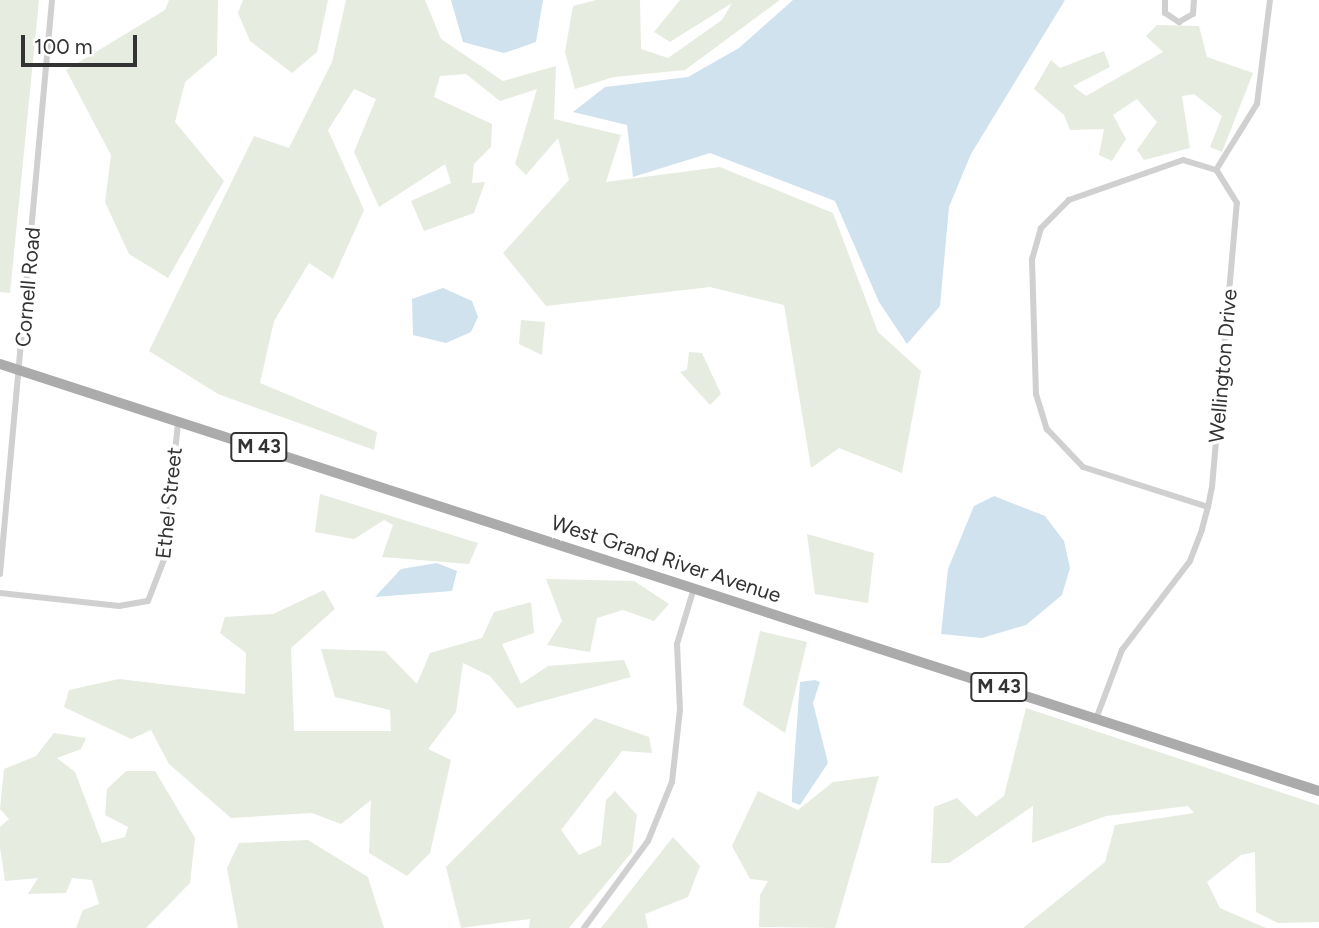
<!DOCTYPE html>
<style>
body{margin:0}
#map{position:relative;width:1319px;height:928px;overflow:hidden;background:#fff;font-family:Figtree,sans-serif}
div>[style]{position:absolute}
.green>*{inset:0;background:#e6ecdf}
.water>*{inset:0;background:#cfe2ee}
.street>*{height:6px;margin:-3px;padding:0 3px;transform-origin:3px;border-radius:3px;background:#d0d0d0}
.primary>*{height:10px;margin:-5px;padding:0 5px;transform-origin:5px;border-radius:5px;background:#ababab}
span{translate:-50% -50%;white-space:nowrap;text-align:center;line-height:1.15;-webkit-text-stroke:7px #fff;paint-order:stroke}
.shield-label span{padding:2px 5px;background:#fff;border:2px solid;border-radius:5px;-webkit-text-stroke-width:0}
.shield-label{font-size:19px;color:#333;font-weight:700}
.street-label{font-size:21px;color:#333}
.scale{position:absolute;left:21px;top:35px;width:116px;height:32px;box-sizing:border-box;border:4px solid #333;border-top:0;padding-left:9px;font-size:21px;line-height:24px;white-space:nowrap;color:#333;-webkit-text-stroke:5px #fff;paint-order:stroke}
</style>
<div id="map">
<div class="green">
<div style="clip-path:polygon(0 0,39px 0,10px 293px,0 292px)"></div>
<div style="clip-path:polygon(169px 0,218px 0,217px 55px,185px 82px,175px 122px,224px 181px,168px 278px,129px 254px,105px 202px,111px 155px,66px 70px,165px 10px)"></div>
<div style="clip-path:polygon(243px 0,328px 0,317px 52px,292px 73px,250px 41px,238px 13px)"></div>
<div style="clip-path:polygon(346px 0,425px 0,441px 39px,503px 81px,556px 66px,554px 119px,621px 135px,606px 182px,720px 167px,833px 213px,878px 332px,921px 371px,902px 473px,839px 448px,811px 468px,784px 305px,710px 287px,546px 306px,503px 253px,569px 180px,558px 138px,526px 175px,515px 164px,537px 89px,500px 101px,466px 74px,440px 76px,434px 97px,492px 124px,491px 147px,474px 164px,472px 183px,485px 182px,474px 213px,424px 231px,411px 201px,451px 183px,445px 164px,379px 207px,354px 152px,376px 99px,354px 89px,328px 130px,364px 210px,333px 279px,309px 263px,274px 321px,260px 383px,377px 432px,374px 450px,218px 394px,149px 351px,254px 136px,289px 148px,332px 62px)"></div>
<div style="clip-path:polygon(596px 0,640px 0,641px 49px,668px 58px,722px 20px,732px 3px,670px 42px,654px 32px,680px 0,780px 0,685px 70px,614px 77px,575px 89px,565px 52px,573px 6px)"></div>
<div style="clip-path:polygon(1157px 25px,1199px 26px,1207px 57px,1253px 73px,1222px 152px,1210px 147px,1222px 116px,1194px 94px,1182px 96px,1190px 148px,1144px 160px,1137px 150px,1157px 122px,1137px 99px,1113px 115px,1126px 139px,1112px 161px,1099px 155px,1104px 129px,1070px 130px,1064px 115px,1034px 89px,1051px 60px,1060px 68px,1104px 51px,1110px 67px,1073px 86px,1086px 96px,1163px 52px,1146px 36px)"></div>
<div style="clip-path:polygon(521px 320px,545px 322px,542px 355px,519px 344px)"></div>
<div style="clip-path:polygon(689px 352px,702px 353px,721px 394px,710px 405px,680px 372px,687px 370px)"></div>
<div style="clip-path:polygon(320px 494px,478px 543px,469px 564px,382px 557px,393px 525px,384px 520px,354px 539px,315px 532px)"></div>
<div style="clip-path:polygon(807px 534px,874px 553px,868px 603px,815px 594px)"></div>
<div style="clip-path:polygon(546px 579px,634px 581px,669px 604px,654px 621px,623px 610px,597px 618px,590px 652px,547px 645px,562px 621px)"></div>
<div style="clip-path:polygon(324px 590px,335px 609px,291px 648px,294px 731px,391px 731px,390px 710px,335px 697px,321px 649px,385px 651px,417px 684px,430px 653px,482px 638px,494px 612px,531px 602px,534px 633px,502px 644px,521px 684px,548px 666px,624px 660px,631px 677px,517px 708px,490px 676px,463px 663px,456px 712px,428px 749px,451px 760px,430px 853px,407px 876px,369px 853px,371px 800px,341px 824px,312px 813px,231px 818px,169px 764px,151px 730px,131px 739px,64px 707px,69px 690px,119px 679px,245px 694px,246px 653px,220px 633px,225px 617px,273px 614px)"></div>
<div style="clip-path:polygon(760px 631px,807px 642px,785px 733px,743px 705px)"></div>
<div style="clip-path:polygon(1026px 708px,1319px 805px,1319px 922px,1278px 923px,1256px 912px,1255px 852px,1241px 855px,1207px 882px,1220px 908px,1266px 928px,1023px 928px,1105px 862px,1115px 825px,1194px 813px,1188px 806px,1106px 816px,1032px 843px,1033px 806px,949px 863px,931px 863px,934px 807px,957px 798px,976px 817px,1004px 796px)"></div>
<div style="clip-path:polygon(595px 718px,649px 737px,652px 753px,622px 751px,561px 830px,579px 855px,601px 845px,606px 800px,615px 791px,637px 815px,632px 852px,569px 928px,529px 928px,530px 919px,461px 928px,446px 867px)"></div>
<div style="clip-path:polygon(54px 733px,86px 738px,81px 749px,57px 758px,75px 772px,102px 843px,125px 837px,128px 827px,105px 815px,107px 789px,126px 771px,155px 771px,195px 838px,190px 883px,146px 928px,76px 928px,83px 910px,99px 904px,92px 880px,72px 878px,66px 893px,28px 894px,38px 878px,5px 881px,0 847px,0 827px,9px 819px,0 809px,4px 769px,36px 756px)"></div>
<div style="clip-path:polygon(879px 776px,835px 928px,759px 927px,760px 895px,768px 881px,750px 879px,732px 846px,758px 791px,798px 810px,833px 782px)"></div>
<div style="clip-path:polygon(673px 837px,700px 866px,688px 897px,645px 914px,648px 928px,601px 928px)"></div>
<div style="clip-path:polygon(308px 840px,368px 877px,384px 928px,238px 928px,227px 868px,239px 843px)"></div>
</div>
<div class="water">
<div style="clip-path:polygon(451px 0,543px 0,536px 42px,504px 53px,463px 42px)"></div>
<div style="clip-path:polygon(793px 0,1065px 0,971px 154px,949px 207px,940px 306px,907px 344px,879px 302px,835px 201px,710px 153px,633px 177px,627px 125px,573px 112px,605px 87px,688px 77px,739px 48px)"></div>
<div style="clip-path:polygon(443px 288px,472px 301px,478px 317px,471px 332px,446px 343px,413px 335px,412px 299px)"></div>
<div style="clip-path:polygon(994px 496px,1045px 516px,1064px 541px,1070px 568px,1062px 595px,1026px 625px,982px 638px,941px 634px,948px 569px,974px 506px)"></div>
<div style="clip-path:polygon(437px 563px,457px 571px,452px 591px,375px 597px,401px 569px)"></div>
<div style="clip-path:polygon(815px 680px,820px 682px,813px 703px,828px 763px,800px 805px,792px 802px,792px 791px,800px 682px)"></div>
</div>
<div class="street">
<div style="left:1165px;top:0;width:13px;rotate:90deg"></div>
<div style="left:1165px;top:13px;width:17px;rotate:33deg"></div>
<div style="left:1179px;top:22px;width:16px;rotate:-30deg"></div>
<div style="left:1193px;top:14px;width:14px;rotate:-86deg"></div>
<div style="left:1216px;top:170px;width:78px;rotate:-58.2deg"></div>
<div style="left:1257px;top:104px;width:105px;rotate:-82.9deg"></div>
<div style="left:0;top:574px;width:576px;rotate:-84.82deg"></div>
<div style="left:0;top:593px;width:120px;rotate:6.2deg"></div>
<div style="left:119px;top:606px;width:29px;rotate:-10deg"></div>
<div style="left:148px;top:601px;width:47px;rotate:-68.9deg"></div>
<div style="left:165px;top:557px;width:137px;rotate:-84.5deg"></div>
<div style="left:1096px;top:719px;width:74px;rotate:-69.4deg"></div>
<div style="left:1122px;top:650px;width:112px;rotate:-52.6deg"></div>
<div style="left:1190px;top:561px;width:34px;rotate:-69deg"></div>
<div style="left:1202px;top:529px;width:23px;rotate:-75deg"></div>
<div style="left:1208px;top:507px;width:20px;rotate:-79deg"></div>
<div style="left:1212px;top:487px;width:285px;rotate:-85deg"></div>
<div style="left:1237px;top:203px;width:39px;rotate:-122deg"></div>
<div style="left:1216px;top:170px;width:34px;rotate:-163deg"></div>
<div style="left:1183px;top:160px;width:121px;rotate:160.7deg"></div>
<div style="left:1069px;top:200px;width:40px;rotate:135deg"></div>
<div style="left:1041px;top:228px;width:33px;rotate:106deg"></div>
<div style="left:1032px;top:260px;width:134px;rotate:88.3deg"></div>
<div style="left:1036px;top:394px;width:37px;rotate:73deg"></div>
<div style="left:1047px;top:429px;width:52px;rotate:46.5deg"></div>
<div style="left:1083px;top:467px;width:131px;rotate:17.7deg"></div>
<div style="left:584px;top:928px;width:108px;rotate:-53.7deg"></div>
<div style="left:648px;top:841px;width:64px;rotate:-67.9deg"></div>
<div style="left:672px;top:782px;width:72px;rotate:-83.7deg"></div>
<div style="left:680px;top:710px;width:66px;rotate:-92.6deg"></div>
<div style="left:677px;top:644px;width:59px;rotate:-73.1deg"></div>
</div>
<div class="primary">
<div style="left:0;top:364px;width:1386px;rotate:17.94deg"></div>
</div>
<div class="shield-label">
<span style="left:259px;top:447px">M 43</span>
<span style="left:999px;top:687px">M 43</span>
</div>
<div class="street-label">
<span style="left:28px;top:287px;rotate:-85deg">Cornell Road</span>
<span style="left:1223px;top:366px;rotate:-85deg">Wellington Drive</span>
<span style="left:169px;top:503px;rotate:-84deg">Ethel Street</span>
<span style="left:666px;top:559px;rotate:18deg">West Grand River Avenue</span>
</div>
<div class="scale">100 m</div>
</div>
